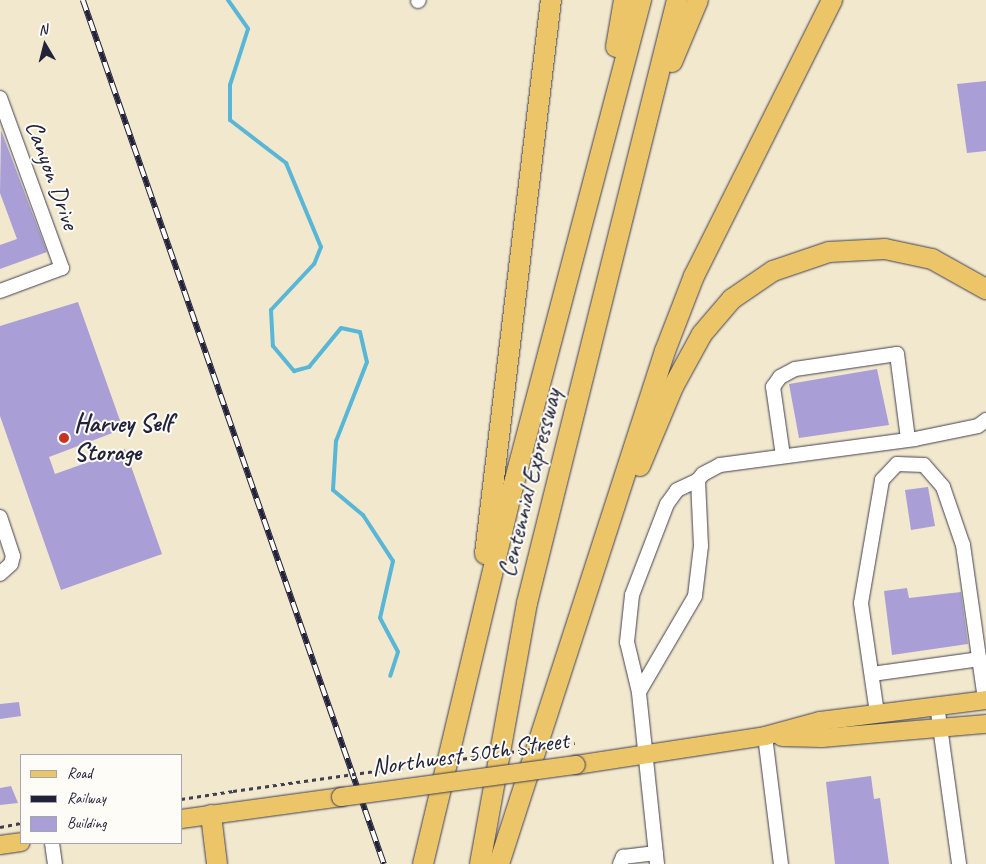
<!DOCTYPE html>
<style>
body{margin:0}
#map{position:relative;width:986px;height:864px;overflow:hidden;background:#f2e8ce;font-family:Caveat,sans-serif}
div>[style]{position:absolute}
.stream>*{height:4px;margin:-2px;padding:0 2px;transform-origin:2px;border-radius:2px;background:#58b6d6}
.building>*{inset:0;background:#a99ed5}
.path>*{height:2.5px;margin-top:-1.25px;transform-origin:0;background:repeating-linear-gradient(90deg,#414051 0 4px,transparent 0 8px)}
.roads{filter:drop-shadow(0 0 1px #414051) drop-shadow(0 0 1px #414051)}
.minor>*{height:14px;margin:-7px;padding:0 7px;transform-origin:7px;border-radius:7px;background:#fff}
.major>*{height:18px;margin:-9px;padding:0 9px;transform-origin:9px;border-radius:9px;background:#ecc569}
.highway>*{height:20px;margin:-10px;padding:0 10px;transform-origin:10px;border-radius:10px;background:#ecc569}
.rail>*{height:5.5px;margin-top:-2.75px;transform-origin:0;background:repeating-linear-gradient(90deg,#fdfcf7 0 11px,#22223b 0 22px);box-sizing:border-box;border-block:1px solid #22223b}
.path-bridge>*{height:2.5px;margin-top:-1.25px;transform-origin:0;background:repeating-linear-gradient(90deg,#414051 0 4px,transparent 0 8px)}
.bridges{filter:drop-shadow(0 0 1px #414051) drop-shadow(0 0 1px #414051)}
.major-bridge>*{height:18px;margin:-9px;padding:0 9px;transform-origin:9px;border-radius:9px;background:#ecc569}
.dots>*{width:14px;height:14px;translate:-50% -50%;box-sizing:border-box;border:2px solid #fdfcf7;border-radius:50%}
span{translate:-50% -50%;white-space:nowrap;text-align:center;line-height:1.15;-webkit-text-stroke:4px #fdfcf7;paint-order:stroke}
.street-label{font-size:25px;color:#22223b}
.poi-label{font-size:25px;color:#22223b;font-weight:700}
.left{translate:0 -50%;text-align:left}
.legend{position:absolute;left:20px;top:754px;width:162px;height:90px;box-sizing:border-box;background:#fdfcf7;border:1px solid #a5a5ac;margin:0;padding:6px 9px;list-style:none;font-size:15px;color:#22223b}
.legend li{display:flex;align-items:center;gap:10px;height:25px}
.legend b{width:25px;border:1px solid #a5a5ac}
.north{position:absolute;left:20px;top:20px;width:50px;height:50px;-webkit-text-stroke:4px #fdfcf7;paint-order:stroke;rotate:352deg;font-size:14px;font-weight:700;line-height:20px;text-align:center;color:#22223b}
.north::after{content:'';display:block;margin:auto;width:18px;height:22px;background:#22223b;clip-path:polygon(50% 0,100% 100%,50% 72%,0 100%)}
</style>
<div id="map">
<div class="stream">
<div style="left:228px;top:0;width:35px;rotate:55deg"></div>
<div style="left:248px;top:29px;width:59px;rotate:107.8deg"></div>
<div style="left:230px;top:85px;width:35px;rotate:90deg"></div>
<div style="left:230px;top:120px;width:71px;rotate:37.5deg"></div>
<div style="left:286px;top:163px;width:91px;rotate:67.4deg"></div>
<div style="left:321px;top:247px;width:18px;rotate:112deg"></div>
<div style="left:314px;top:264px;width:63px;rotate:133.1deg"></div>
<div style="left:271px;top:310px;width:36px;rotate:87deg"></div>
<div style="left:273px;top:346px;width:33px;rotate:50deg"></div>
<div style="left:294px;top:371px;width:16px;rotate:-15deg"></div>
<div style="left:309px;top:367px;width:50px;rotate:-50.6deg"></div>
<div style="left:341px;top:328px;width:19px;rotate:12deg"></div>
<div style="left:360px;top:332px;width:31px;rotate:77deg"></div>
<div style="left:367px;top:362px;width:85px;rotate:111.4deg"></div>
<div style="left:336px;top:441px;width:49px;rotate:93.5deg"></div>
<div style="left:333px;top:490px;width:39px;rotate:40deg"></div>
<div style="left:363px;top:515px;width:55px;rotate:56.9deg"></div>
<div style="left:393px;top:561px;width:58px;rotate:102.8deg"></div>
<div style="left:380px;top:618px;width:38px;rotate:62deg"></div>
<div style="left:398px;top:652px;width:25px;rotate:108deg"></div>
</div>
<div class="building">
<div style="clip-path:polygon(986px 81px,986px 151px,967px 153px,957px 84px)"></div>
<div style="clip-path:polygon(1px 130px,47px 252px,0 269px,0 245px,17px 239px,0 193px)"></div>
<div style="clip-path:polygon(78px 302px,123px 429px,49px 457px,55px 474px,125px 449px,162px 554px,61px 590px,0 416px,0 326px)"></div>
<div style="clip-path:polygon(877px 369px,889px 425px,799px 438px,789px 384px)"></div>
<div style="clip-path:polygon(928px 487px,935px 526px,911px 530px,905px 490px)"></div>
<div style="clip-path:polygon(907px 588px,909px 598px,961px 592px,968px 644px,892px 655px,884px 591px)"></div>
<div style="clip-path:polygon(19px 702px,21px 716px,0 719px,0 704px)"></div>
<div style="clip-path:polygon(871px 776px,874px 799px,880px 798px,889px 864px,835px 864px,826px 782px)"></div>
<div style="clip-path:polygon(11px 786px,18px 803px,0 805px,0 788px)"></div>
</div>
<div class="path">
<div style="left:181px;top:799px;width:53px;rotate:-8.7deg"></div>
<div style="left:0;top:827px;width:21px;rotate:-11deg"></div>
</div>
<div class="roads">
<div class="minor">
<div style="left:418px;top:1px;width:1px;rotate:-45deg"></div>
<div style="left:0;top:98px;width:181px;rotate:70deg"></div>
<div style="left:62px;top:268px;width:66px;rotate:159.6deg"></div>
<div style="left:783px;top:456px;width:70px;rotate:-98.2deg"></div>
<div style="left:773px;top:387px;width:12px;rotate:-55deg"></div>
<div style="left:780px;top:377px;width:17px;rotate:-28deg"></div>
<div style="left:795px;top:369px;width:103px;rotate:-8.4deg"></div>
<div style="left:897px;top:354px;width:86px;rotate:82.6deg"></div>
<div style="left:0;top:517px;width:41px;rotate:71.6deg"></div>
<div style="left:13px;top:556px;width:8px;rotate:104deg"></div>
<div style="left:11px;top:564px;width:15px;rotate:138deg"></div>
<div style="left:872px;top:674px;width:109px;rotate:-7.9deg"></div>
<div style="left:639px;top:692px;width:51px;rotate:-103.5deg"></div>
<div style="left:627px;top:642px;width:47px;rotate:-83.9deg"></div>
<div style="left:632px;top:595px;width:97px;rotate:-69deg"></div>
<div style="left:667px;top:504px;width:17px;rotate:-54deg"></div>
<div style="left:677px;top:490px;width:23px;rotate:-25deg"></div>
<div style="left:937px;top:705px;width:161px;rotate:82.1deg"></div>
<div style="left:877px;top:713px;width:111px;rotate:-98.3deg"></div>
<div style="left:861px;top:603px;width:125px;rotate:-80.3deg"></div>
<div style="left:882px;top:480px;width:22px;rotate:-47deg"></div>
<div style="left:897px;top:464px;width:27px;rotate:2deg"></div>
<div style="left:924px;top:465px;width:29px;rotate:49deg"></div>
<div style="left:943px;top:487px;width:61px;rotate:71deg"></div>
<div style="left:963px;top:545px;width:157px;rotate:81.9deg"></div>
<div style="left:765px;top:736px;width:129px;rotate:82.9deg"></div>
<div style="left:52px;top:843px;width:21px;rotate:82deg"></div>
<div style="left:620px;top:864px;width:8px;rotate:-67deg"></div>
<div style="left:623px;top:857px;width:33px;rotate:-7deg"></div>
<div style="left:657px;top:864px;width:173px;rotate:-96deg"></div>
<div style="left:639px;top:692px;width:111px;rotate:-59.7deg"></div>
<div style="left:695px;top:596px;width:50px;rotate:-83.2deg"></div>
<div style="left:701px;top:546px;width:66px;rotate:-92.6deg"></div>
<div style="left:698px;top:480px;width:8px;rotate:-50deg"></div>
<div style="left:703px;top:474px;width:19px;rotate:-28deg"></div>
<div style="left:720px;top:465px;width:197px;rotate:-7.6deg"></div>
<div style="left:915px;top:439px;width:64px;rotate:-11.7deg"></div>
<div style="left:978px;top:426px;width:10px;rotate:-37deg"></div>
</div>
<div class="major">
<div style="left:782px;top:737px;width:40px;rotate:1.4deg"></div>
<div style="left:822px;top:738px;width:165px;rotate:-4.9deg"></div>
<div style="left:576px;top:765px;width:191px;rotate:-8.7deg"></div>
<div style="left:765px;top:736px;width:57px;rotate:-15.3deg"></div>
<div style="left:820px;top:721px;width:167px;rotate:-7.2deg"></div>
<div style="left:181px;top:819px;width:162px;rotate:-7.8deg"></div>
<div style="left:0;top:845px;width:21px;rotate:-8deg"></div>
</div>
<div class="highway">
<div style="left:616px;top:47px;width:48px;rotate:-80.3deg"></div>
<div style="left:672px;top:62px;width:67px;rotate:-67.2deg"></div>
<div style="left:640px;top:466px;width:86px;rotate:-67.3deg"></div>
<div style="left:673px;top:387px;width:60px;rotate:-61.3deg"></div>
<div style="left:702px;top:334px;width:46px;rotate:-49.4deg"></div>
<div style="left:732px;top:299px;width:50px;rotate:-34.3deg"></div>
<div style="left:773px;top:271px;width:59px;rotate:-18.7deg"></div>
<div style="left:829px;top:252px;width:56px;rotate:-3.1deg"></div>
<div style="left:885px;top:249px;width:48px;rotate:12deg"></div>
<div style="left:932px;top:259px;width:62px;rotate:29.1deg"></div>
<div style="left:485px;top:554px;width:558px;rotate:-83.21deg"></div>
<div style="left:211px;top:815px;width:49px;rotate:83deg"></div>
<div style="left:423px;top:864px;width:388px;rotate:-76.6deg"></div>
<div style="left:513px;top:487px;width:504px;rotate:-75.27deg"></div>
<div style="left:480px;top:864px;width:265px;rotate:-79.8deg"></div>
<div style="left:527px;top:603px;width:621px;rotate:-76.03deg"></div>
<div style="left:499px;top:864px;width:539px;rotate:-72.07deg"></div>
<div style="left:665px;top:351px;width:80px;rotate:-68.9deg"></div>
<div style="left:694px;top:276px;width:309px;rotate:-63.4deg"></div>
</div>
</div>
<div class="rail">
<div style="left:83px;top:0;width:915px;rotate:70.79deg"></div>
</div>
<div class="path-bridge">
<div style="left:233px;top:791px;width:345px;rotate:-8deg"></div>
</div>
<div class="bridges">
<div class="major-bridge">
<div style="left:341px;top:797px;width:237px;rotate:-7.8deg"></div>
</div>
</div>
<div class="dots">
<div style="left:64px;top:438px;background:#c8321e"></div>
</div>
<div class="street-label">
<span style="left:52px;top:175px;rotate:70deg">Canyon Drive</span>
<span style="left:530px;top:483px;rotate:-76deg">Centennial Expressway</span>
<span style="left:470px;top:754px;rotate:-8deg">Northwest 50th Street</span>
</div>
<div class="poi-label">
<span class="left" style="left:74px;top:438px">Harvey Self<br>Storage</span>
</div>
<ul class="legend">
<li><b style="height:6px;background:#ecc569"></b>Road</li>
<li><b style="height:6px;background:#22223b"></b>Railway</li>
<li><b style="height:14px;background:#a99ed5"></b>Building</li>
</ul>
<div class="north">N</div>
</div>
